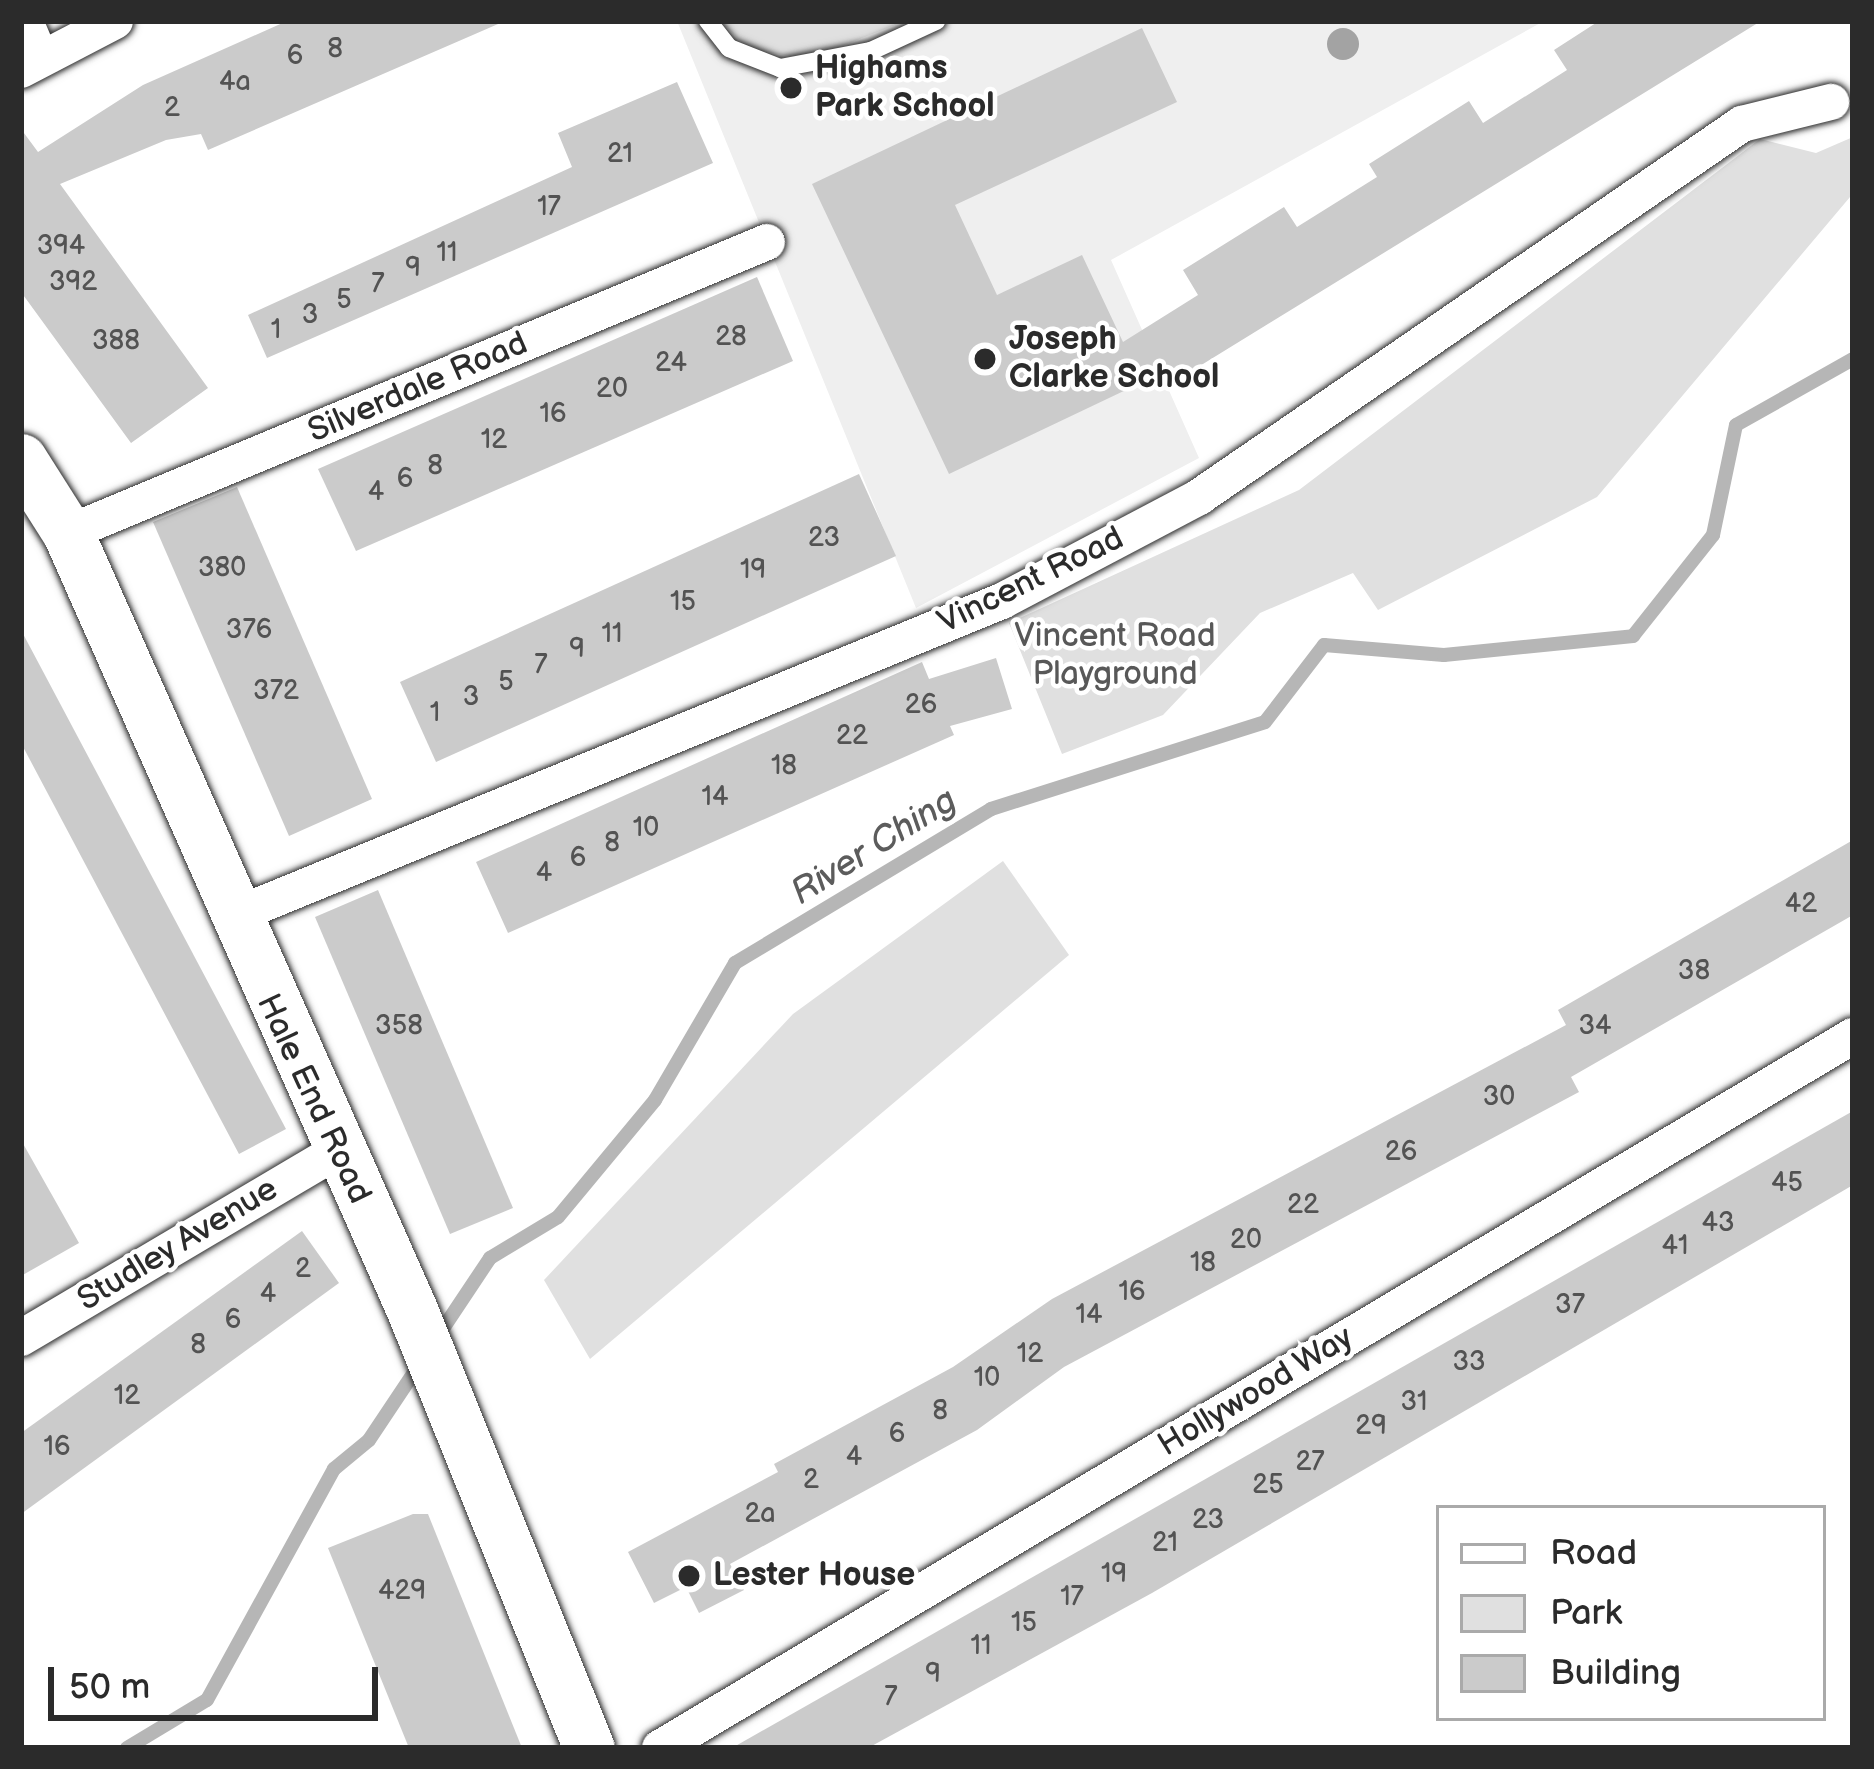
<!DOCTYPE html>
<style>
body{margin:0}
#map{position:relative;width:1874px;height:1769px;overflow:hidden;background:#fff;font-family:"Balsamiq Sans",sans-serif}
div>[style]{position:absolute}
.built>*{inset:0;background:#efefef}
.green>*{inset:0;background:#e0e0e0}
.stream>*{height:14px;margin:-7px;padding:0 7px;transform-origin:7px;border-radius:7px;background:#b6b6b6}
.building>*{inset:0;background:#cbcbcb}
.roads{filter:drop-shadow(0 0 3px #2b2b2b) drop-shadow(0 0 3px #2b2b2b)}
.lane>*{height:18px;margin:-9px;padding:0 9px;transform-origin:9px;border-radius:9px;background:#fff}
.street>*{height:36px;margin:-18px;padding:0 18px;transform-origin:18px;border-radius:18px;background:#fff}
.secondary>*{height:51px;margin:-25.5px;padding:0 25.5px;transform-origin:25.5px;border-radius:25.5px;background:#fff}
.trees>*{width:32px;height:32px;margin:-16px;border-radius:50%;background:#a3a3a3}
.dots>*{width:33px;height:33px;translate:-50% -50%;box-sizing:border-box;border:6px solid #fff;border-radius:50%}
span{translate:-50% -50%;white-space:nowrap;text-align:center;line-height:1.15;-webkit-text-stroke:9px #fff;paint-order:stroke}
.number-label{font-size:27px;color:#535353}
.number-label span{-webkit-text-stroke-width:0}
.poi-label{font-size:33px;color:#2b2b2b;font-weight:700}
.left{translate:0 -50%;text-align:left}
.street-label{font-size:33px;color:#2b2b2b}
.park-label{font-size:33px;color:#585858}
.water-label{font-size:36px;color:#5c5c5c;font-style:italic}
.frame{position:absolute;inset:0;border:24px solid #2b2b2b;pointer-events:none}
.legend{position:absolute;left:1436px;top:1505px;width:390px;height:216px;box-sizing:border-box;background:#fff;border:3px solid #aaa;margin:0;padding:15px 21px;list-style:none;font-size:36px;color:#2b2b2b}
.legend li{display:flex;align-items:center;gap:24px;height:60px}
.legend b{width:60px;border:3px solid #aaa}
.scale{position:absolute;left:48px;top:1667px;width:330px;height:54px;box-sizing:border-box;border:6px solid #2b2b2b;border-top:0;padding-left:15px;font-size:36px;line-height:42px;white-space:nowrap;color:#2b2b2b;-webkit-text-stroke:9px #fff;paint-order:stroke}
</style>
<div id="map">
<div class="built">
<div style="clip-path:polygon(677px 21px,1544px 21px,1111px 260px,1199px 458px,916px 608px)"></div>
</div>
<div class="green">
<div style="clip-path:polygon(721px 21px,905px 21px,809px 59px,748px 49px)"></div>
<div style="clip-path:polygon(1853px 137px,1850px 197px,1597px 497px,1378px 610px,1353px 573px,1260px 613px,1163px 715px,1062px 754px,1009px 623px,1299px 490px,1760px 139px,1816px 153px)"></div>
<div style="clip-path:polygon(1003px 861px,1069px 955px,590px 1359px,544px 1280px,793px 1014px)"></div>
</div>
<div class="stream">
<div style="left:438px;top:1336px;width:94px;rotate:-56.3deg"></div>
<div style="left:490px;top:1258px;width:79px;rotate:-31.1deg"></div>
<div style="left:558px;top:1217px;width:152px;rotate:-50.3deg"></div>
<div style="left:655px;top:1100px;width:159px;rotate:-59.7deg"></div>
<div style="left:735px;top:963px;width:299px;rotate:-31deg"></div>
<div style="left:991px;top:809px;width:287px;rotate:-17.6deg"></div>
<div style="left:1265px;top:722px;width:97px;rotate:-52.5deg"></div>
<div style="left:1324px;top:645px;width:120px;rotate:4.8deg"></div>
<div style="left:1444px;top:655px;width:190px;rotate:-5.7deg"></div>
<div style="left:1633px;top:636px;width:129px;rotate:-51.6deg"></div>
<div style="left:1713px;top:535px;width:112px;rotate:-78.2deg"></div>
<div style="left:1736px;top:425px;width:134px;rotate:-29.4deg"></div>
<div style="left:127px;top:1748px;width:93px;rotate:-31deg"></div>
<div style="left:207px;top:1700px;width:264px;rotate:-61.2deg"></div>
<div style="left:334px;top:1469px;width:45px;rotate:-39.6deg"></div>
<div style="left:369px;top:1440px;width:90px;rotate:-56.3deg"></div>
</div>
<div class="building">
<div style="clip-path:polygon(287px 21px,505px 21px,208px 150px,201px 134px,166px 140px,60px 184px,208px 388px,131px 443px,21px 292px,21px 129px,38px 152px,143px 85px)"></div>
<div style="clip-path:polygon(1599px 21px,1761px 21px,1177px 380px,1170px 369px,949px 474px,812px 184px,1142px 28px,1177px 102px,955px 205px,997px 295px,1082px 255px,1123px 342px,1198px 295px,1183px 270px,1284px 207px,1297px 227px,1377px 177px,1369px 164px,1469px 101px,1483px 123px,1567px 70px,1554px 50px)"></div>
<div style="clip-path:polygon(677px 82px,713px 163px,267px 358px,248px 315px,572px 167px,558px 133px)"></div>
<div style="clip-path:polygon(757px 277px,793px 361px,356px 551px,318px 469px)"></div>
<div style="clip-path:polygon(859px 474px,896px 556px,436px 762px,400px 682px)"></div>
<div style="clip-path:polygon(237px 487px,372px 799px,289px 836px,153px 522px)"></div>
<div style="clip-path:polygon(21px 630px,286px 1129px,239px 1154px,21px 743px)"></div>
<div style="clip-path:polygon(996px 658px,1012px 709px,950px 726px,954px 735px,508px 933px,476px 862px,922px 662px,929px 679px)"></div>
<div style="clip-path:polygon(1853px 840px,1853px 915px,1571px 1077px,1579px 1092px,1064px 1367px,977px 1430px,730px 1564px,744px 1590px,699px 1613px,686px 1587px,654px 1603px,628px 1552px,778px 1472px,774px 1464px,953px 1367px,1052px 1299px,1566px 1025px,1558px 1010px)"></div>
<div style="clip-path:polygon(378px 890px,513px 1208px,450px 1234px,315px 917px)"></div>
<div style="clip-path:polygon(1853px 1111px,1853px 1185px,1152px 1593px,868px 1748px,732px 1748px)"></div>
<div style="clip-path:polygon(21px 1140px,79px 1243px,21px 1276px)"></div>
<div style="clip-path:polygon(302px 1231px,339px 1283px,21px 1514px,21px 1433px)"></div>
<div style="clip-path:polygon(413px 1514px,428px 1514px,522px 1748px,409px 1748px,328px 1548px)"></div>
</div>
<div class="roads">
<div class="lane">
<div style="left:708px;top:21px;width:34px;rotate:52deg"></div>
<div style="left:729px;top:48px;width:55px;rotate:21.4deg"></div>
<div style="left:780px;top:68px;width:93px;rotate:-10.6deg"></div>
<div style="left:871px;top:51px;width:72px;rotate:-24.8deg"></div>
</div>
<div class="street">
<div style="left:25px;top:21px;width:41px;rotate:67.2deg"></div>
<div style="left:21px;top:70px;width:106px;rotate:-27.5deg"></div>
<div style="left:68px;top:533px;width:757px;rotate:-22.6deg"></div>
<div style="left:231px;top:917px;width:833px;rotate:-22.29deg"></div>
<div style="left:1002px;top:601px;width:223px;rotate:-27.8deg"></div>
<div style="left:1199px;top:497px;width:659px;rotate:-34.49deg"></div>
<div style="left:1742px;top:124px;width:92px;rotate:-13.9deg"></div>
<div style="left:21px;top:1338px;width:365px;rotate:-30.6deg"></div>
<div style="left:660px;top:1748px;width:1389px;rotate:-30.83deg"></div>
</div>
<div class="secondary">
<div style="left:21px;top:459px;width:88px;rotate:57.6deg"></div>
<div style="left:68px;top:533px;width:850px;rotate:66.12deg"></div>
<div style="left:412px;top:1310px;width:472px;rotate:68deg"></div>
</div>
</div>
<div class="trees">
<div style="left:1343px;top:44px"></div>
</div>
<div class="dots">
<div style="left:791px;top:88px;background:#2b2b2b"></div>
<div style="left:985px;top:359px;background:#2b2b2b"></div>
<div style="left:689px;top:1576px;background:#2b2b2b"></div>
</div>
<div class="number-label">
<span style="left:335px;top:50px">8</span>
<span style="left:295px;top:57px">6</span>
<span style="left:235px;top:83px">4a</span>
<span style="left:172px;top:109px">2</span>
<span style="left:620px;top:155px">21</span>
<span style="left:549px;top:208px">17</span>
<span style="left:61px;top:247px">394</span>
<span style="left:447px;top:254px">11</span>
<span style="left:413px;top:269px">9</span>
<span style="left:73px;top:283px">392</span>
<span style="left:378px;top:285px">7</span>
<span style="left:344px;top:301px">5</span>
<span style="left:310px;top:316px">3</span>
<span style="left:276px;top:331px">1</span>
<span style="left:731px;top:338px">28</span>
<span style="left:116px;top:342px">388</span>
<span style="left:671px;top:364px">24</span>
<span style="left:612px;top:390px">20</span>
<span style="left:553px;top:415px">16</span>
<span style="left:494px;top:441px">12</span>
<span style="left:435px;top:467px">8</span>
<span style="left:405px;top:480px">6</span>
<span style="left:376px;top:493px">4</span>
<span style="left:824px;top:539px">23</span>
<span style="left:222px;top:569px">380</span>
<span style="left:753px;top:571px">19</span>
<span style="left:683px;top:603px">15</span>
<span style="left:249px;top:631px">376</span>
<span style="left:612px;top:635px">11</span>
<span style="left:577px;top:650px">9</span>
<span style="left:541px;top:666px">7</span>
<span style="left:506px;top:683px">5</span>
<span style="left:276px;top:692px">372</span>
<span style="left:471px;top:698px">3</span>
<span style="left:921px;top:706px">26</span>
<span style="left:435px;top:714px">1</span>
<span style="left:852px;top:737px">22</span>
<span style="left:784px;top:767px">18</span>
<span style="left:715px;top:798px">14</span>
<span style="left:646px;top:829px">10</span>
<span style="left:612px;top:844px">8</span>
<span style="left:578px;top:859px">6</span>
<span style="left:544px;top:874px">4</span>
<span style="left:1801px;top:905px">42</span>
<span style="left:1694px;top:972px">38</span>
<span style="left:399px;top:1027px">358</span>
<span style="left:1595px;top:1027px">34</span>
<span style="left:1499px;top:1098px">30</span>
<span style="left:1401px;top:1153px">26</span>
<span style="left:1787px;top:1184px">45</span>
<span style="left:1303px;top:1206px">22</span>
<span style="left:1718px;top:1224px">43</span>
<span style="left:1246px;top:1241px">20</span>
<span style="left:1675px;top:1247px">41</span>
<span style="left:1203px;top:1264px">18</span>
<span style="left:303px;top:1270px">2</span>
<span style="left:1132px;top:1293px">16</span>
<span style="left:268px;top:1295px">4</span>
<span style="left:1570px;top:1306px">37</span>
<span style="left:1089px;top:1316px">14</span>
<span style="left:233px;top:1321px">6</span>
<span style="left:198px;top:1346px">8</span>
<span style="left:1030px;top:1355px">12</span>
<span style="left:1469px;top:1363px">33</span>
<span style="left:987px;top:1379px">10</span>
<span style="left:127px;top:1397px">12</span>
<span style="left:1414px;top:1403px">31</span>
<span style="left:940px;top:1412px">8</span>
<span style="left:1371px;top:1427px">29</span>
<span style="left:897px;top:1435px">6</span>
<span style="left:57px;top:1448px">16</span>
<span style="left:854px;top:1458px">4</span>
<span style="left:1310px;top:1463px">27</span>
<span style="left:811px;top:1481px">2</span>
<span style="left:1268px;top:1486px">25</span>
<span style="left:760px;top:1515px">2a</span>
<span style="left:1208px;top:1521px">23</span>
<span style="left:1165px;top:1544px">21</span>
<span style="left:1114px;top:1575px">19</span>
<span style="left:402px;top:1592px">429</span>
<span style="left:1072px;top:1598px">17</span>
<span style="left:1024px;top:1624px">15</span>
<span style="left:981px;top:1647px">11</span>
<span style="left:933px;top:1675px">9</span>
<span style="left:891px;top:1698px">7</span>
</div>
<div class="poi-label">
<span class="left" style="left:815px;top:88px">Highams<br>Park School</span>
<span class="left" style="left:1009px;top:359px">Joseph<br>Clarke School</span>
<span class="left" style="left:713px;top:1576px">Lester House</span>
</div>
<div class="street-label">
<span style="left:418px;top:388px;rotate:-23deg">Silverdale Road</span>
<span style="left:1031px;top:581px;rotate:-26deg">Vincent Road</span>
<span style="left:313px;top:1099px;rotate:65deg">Hale End Road</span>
<span style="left:178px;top:1245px;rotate:-31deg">Studley Avenue</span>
<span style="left:1256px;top:1392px;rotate:-31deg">Hollywood Way</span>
</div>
<div class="park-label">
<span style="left:1115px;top:656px">Vincent Road<br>Playground</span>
</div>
<div class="water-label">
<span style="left:874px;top:847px;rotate:-32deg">River Ching</span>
</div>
<div class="frame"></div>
<ul class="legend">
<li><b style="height:15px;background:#fff"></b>Road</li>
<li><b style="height:33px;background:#e0e0e0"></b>Park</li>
<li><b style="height:33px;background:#cbcbcb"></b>Building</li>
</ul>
<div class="scale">50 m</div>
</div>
